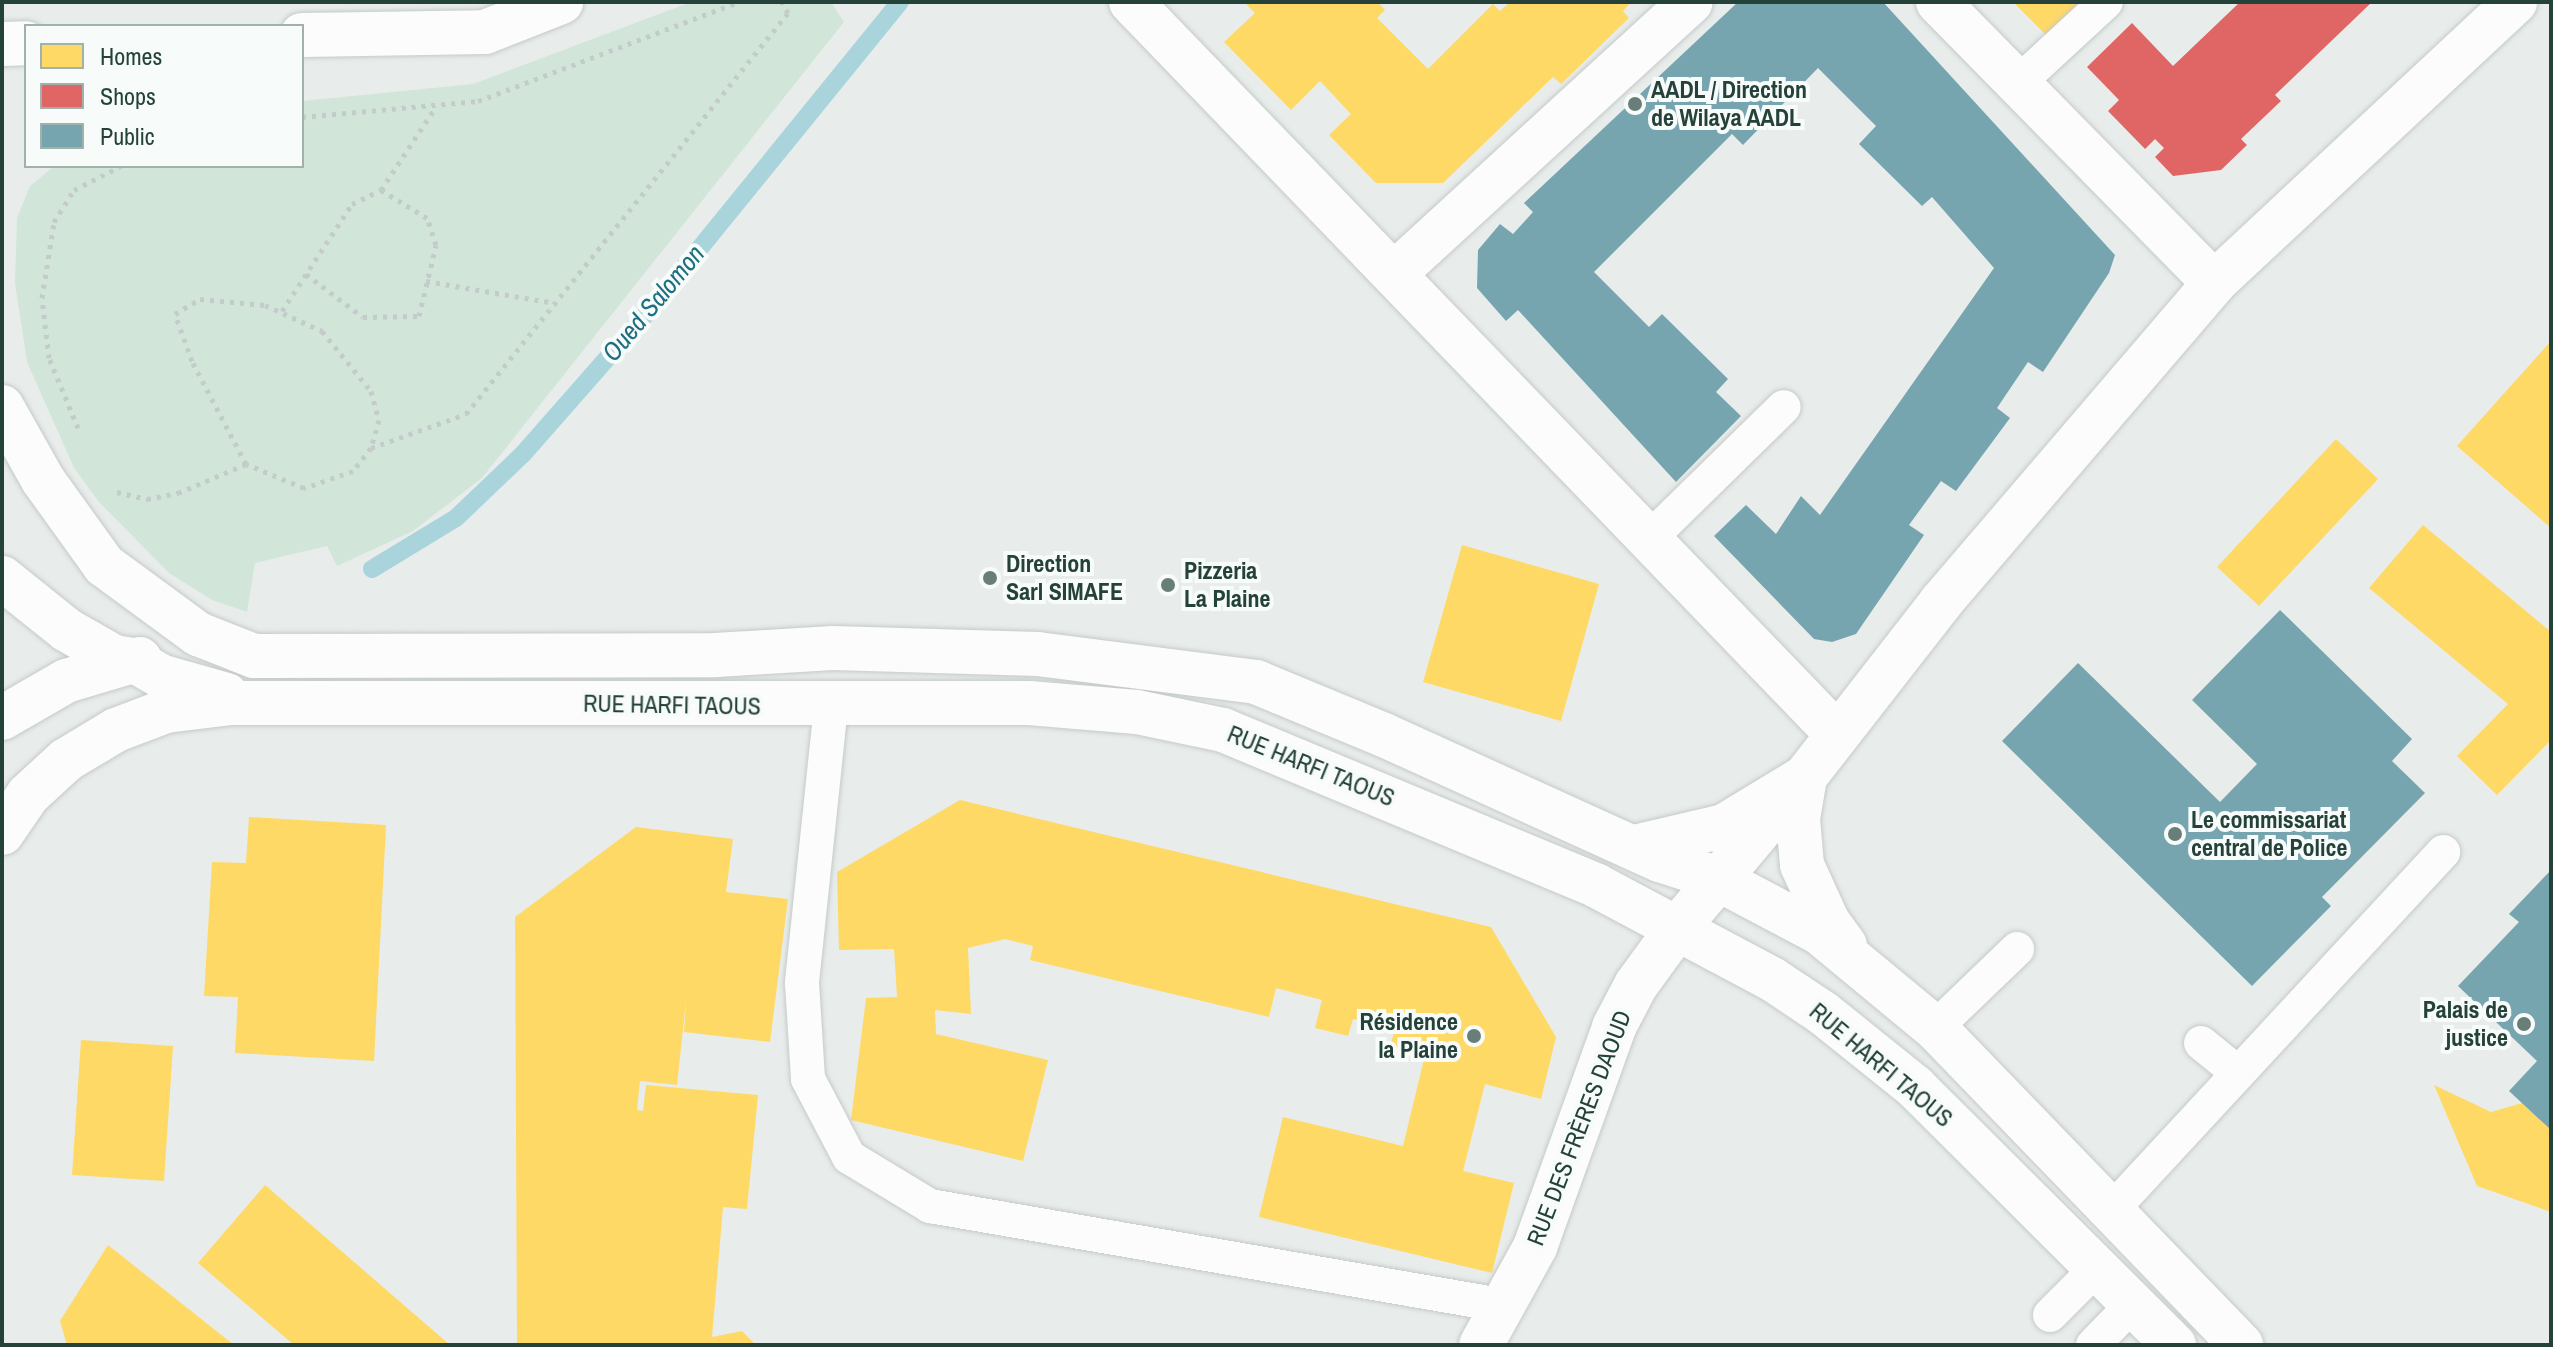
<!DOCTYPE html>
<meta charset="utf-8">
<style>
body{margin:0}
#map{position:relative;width:2553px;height:1347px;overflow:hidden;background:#e8edeb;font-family:"Archivo Narrow",sans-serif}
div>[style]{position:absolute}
.green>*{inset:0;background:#d1e6d8}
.homes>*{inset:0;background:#ffd966}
.shops>*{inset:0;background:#e06666}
.public>*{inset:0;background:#76a5af}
.stream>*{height:18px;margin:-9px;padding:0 9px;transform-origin:9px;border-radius:9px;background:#a9d4db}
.path>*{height:5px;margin-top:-2.5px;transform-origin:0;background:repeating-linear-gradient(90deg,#c3ccca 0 4px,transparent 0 10px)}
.roads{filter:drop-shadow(0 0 2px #c5cac8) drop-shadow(0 0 2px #c5cac8)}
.service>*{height:34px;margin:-17px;padding:0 17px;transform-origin:17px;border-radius:17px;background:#fcfcfc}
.minor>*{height:44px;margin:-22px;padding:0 22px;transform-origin:22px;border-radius:22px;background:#fcfcfc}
.dots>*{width:22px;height:22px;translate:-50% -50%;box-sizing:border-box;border:4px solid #f7fbf9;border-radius:50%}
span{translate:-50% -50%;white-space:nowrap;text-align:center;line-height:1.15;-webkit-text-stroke:8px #f7fbf9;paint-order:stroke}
.poi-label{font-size:24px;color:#24423a;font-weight:700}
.left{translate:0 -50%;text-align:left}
.right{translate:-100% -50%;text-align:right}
.street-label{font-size:24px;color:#24423a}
.water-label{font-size:26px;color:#1c6f80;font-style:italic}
.frame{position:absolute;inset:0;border:4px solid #24423a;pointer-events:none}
.legend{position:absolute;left:24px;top:24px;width:280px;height:144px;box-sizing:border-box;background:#f7fbf9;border:2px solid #a3b1ad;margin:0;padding:10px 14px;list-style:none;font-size:24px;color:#24423a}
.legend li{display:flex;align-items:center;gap:16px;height:40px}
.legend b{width:40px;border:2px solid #a3b1ad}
</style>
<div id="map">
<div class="green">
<div style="clip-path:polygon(691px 2px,831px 2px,844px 22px,482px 478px,413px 531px,337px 566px,327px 546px,255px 563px,247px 612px,212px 600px,169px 573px,99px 502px,74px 468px,27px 362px,15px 283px,17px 218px,30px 186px,54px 166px,302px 166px,302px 101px,473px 84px)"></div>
</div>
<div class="homes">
<div style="clip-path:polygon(1244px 2px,1378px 2px,1385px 10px,1377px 18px,1428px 69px,1493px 4px,1500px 11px,1510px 2px,1631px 2px,1623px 11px,1629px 18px,1561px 84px,1553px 77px,1443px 183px,1376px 183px,1329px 135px,1351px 114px,1320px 81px,1291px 110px,1224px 42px,1255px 13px)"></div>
<div style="clip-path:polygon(2013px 2px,2080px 2px,2046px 35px)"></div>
<div style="clip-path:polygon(2551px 341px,2551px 528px,2457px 446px)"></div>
<div style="clip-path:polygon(2336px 439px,2378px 479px,2259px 606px,2217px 567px)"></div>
<div style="clip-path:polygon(2423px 525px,2551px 632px,2551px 740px,2497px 795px,2457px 756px,2508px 704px,2369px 588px)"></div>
<div style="clip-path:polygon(1462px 545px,1599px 584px,1561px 721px,1423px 682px)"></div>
<div style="clip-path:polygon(960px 800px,1491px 927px,1556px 1037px,1541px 1099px,1485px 1084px,1463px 1171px,1514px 1183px,1492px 1273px,1259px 1217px,1283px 1117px,1403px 1146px,1425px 1055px,1390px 1046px,1395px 1029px,1353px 1019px,1348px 1036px,1315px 1028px,1322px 1000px,1276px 988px,1269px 1017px,1030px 960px,1033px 946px,1005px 939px,968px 948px,971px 1014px,935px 1010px,936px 1034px,1048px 1060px,1023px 1161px,851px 1120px,866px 998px,897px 997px,894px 949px,839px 950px,837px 872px)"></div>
<div style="clip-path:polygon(249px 817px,386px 825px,374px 1061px,235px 1053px,238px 997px,204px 996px,212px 862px,246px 863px)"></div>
<div style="clip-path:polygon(636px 827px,733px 839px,726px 892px,788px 899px,770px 1042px,684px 1032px,686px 1001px,677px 1085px,640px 1081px,637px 1110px,643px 1111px,646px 1085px,758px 1095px,747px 1209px,723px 1207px,712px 1337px,742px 1331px,756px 1345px,517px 1345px,515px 917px)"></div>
<div style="clip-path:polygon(81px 1040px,173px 1046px,164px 1181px,72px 1175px)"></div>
<div style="clip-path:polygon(2434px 1085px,2491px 1112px,2522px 1103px,2551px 1130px,2551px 1212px,2477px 1186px)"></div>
<div style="clip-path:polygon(265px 1185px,450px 1345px,294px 1345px,198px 1263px)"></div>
<div style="clip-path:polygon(108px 1245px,234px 1345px,67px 1345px,60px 1321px)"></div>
</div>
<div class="shops">
<div style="clip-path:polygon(2240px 2px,2372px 2px,2275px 95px,2281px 101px,2241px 139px,2247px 145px,2221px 170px,2173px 176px,2155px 157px,2164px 148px,2155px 139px,2145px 149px,2108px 111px,2119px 100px,2087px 67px,2132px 23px,2173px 66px)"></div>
</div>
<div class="public">
<div style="clip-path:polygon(1738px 2px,1883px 2px,2115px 255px,2109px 273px,2043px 372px,2028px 362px,1997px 408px,2010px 418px,1956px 491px,1941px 481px,1909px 525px,1924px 535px,1856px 634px,1832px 642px,1814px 639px,1714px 536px,1746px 505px,1776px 534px,1801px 496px,1820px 515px,1994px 268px,1932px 197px,1922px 206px,1859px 144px,1876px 126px,1818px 68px,1743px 145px,1732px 134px,1594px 272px,1649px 327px,1662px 314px,1728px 379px,1716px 392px,1741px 416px,1676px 482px,1518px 310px,1506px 321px,1477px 288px,1478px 250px,1500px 224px,1513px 234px,1533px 212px,1524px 203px)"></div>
<div style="clip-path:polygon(2280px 610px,2412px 739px,2392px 761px,2425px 793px,2322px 897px,2331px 906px,2252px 986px,2002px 741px,2078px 663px,2220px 802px,2257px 764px,2192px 700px)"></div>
<div style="clip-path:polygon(2551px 870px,2551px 1130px,2509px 1091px,2537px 1061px,2458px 986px,2519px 922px,2509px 914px)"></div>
</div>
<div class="stream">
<div style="left:372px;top:569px;width:98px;rotate:-31.3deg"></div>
<div style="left:456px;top:518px;width:93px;rotate:-43.7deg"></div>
<div style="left:523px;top:454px;width:196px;rotate:-48.7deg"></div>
<div style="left:652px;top:307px;width:393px;rotate:-50.9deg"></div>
</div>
<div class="path">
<div style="left:302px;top:117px;width:177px;rotate:-5.2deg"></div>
<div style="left:478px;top:101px;width:279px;rotate:-20.8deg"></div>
<div style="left:306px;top:274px;width:71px;rotate:37deg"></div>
<div style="left:363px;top:317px;width:56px;rotate:-1deg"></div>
<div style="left:419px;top:316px;width:73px;rotate:-76.5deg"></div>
<div style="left:436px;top:245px;width:28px;rotate:-108deg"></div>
<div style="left:427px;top:218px;width:54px;rotate:-148.7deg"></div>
<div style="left:426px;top:281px;width:131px;rotate:9.7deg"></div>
<div style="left:200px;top:299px;width:65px;rotate:5.3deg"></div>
<div style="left:265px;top:305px;width:63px;rotate:24.5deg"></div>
<div style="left:322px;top:331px;width:77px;rotate:50.8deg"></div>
<div style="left:371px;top:391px;width:30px;rotate:75deg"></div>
<div style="left:379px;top:420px;width:29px;rotate:106deg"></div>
<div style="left:371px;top:448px;width:29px;rotate:128deg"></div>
<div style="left:353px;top:471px;width:52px;rotate:160.9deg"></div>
<div style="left:304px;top:488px;width:63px;rotate:-157.5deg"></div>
<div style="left:246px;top:464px;width:116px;rotate:-117.7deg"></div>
<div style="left:192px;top:361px;width:50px;rotate:-109.9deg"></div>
<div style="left:175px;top:314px;width:29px;rotate:-31deg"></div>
<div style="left:282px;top:311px;width:128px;rotate:-56.8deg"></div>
<div style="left:352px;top:204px;width:32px;rotate:-26deg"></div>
<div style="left:381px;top:190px;width:98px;rotate:-56.6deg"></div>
<div style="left:78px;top:428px;width:76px;rotate:-112.5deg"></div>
<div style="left:49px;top:358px;width:60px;rotate:-96.7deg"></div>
<div style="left:42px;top:298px;width:77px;rotate:-81deg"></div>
<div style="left:54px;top:222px;width:38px;rotate:-58deg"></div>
<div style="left:74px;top:190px;width:53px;rotate:-27.1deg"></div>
<div style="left:371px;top:448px;width:101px;rotate:-19.7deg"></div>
<div style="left:466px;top:414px;width:514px;rotate:-51.24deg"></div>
<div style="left:788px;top:13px;width:13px;rotate:-119deg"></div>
<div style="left:117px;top:492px;width:31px;rotate:13deg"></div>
<div style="left:147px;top:499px;width:32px;rotate:-11deg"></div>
<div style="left:178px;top:493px;width:74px;rotate:-23.1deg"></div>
</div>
<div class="roads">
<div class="service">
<div style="left:2017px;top:84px;width:121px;rotate:-42.7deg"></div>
<div style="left:1650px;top:538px;width:187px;rotate:-44.4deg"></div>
<div style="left:831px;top:706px;width:279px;rotate:96deg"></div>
<div style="left:802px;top:983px;width:96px;rotate:86.4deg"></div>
<div style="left:808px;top:1079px;width:88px;rotate:62.3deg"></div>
<div style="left:849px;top:1157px;width:95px;rotate:31.2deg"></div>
<div style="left:930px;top:1206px;width:585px;rotate:9.85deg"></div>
<div style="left:1935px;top:1028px;width:114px;rotate:-43.9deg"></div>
<div style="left:2201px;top:1043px;width:48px;rotate:39deg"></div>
<div style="left:2109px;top:1213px;width:492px;rotate:-47.2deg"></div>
<div style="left:2050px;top:1315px;width:66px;rotate:-45deg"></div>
<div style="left:2093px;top:1345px;width:57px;rotate:-45.7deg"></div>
</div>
<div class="minor">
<div style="left:1131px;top:2px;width:1017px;rotate:46.04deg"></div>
<div style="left:1938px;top:2px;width:394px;rotate:45.5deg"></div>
<div style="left:302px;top:35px;width:183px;rotate:-0.9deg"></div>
<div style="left:485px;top:32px;width:82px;rotate:-21.5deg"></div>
<div style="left:2px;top:44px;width:24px;rotate:-2deg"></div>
<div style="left:1395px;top:273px;width:401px;rotate:-42.5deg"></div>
<div style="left:2px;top:407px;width:84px;rotate:60.7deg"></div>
<div style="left:43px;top:480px;width:105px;rotate:54.3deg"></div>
<div style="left:104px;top:565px;width:117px;rotate:36.3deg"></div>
<div style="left:198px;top:634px;width:60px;rotate:21.4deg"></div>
<div style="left:254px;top:656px;width:462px;rotate:-0.1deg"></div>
<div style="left:716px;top:655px;width:117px;rotate:-3.4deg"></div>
<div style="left:833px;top:648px;width:205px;rotate:1.7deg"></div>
<div style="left:1038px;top:654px;width:220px;rotate:7.3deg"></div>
<div style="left:1256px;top:682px;width:139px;rotate:22.5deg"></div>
<div style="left:1384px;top:735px;width:303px;rotate:24.4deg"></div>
<div style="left:1660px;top:860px;width:61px;rotate:18.1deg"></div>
<div style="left:1718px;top:879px;width:115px;rotate:27.9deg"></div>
<div style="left:1820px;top:933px;width:149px;rotate:39.6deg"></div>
<div style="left:1935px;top:1028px;width:441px;rotate:46deg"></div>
<div style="left:2px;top:578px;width:83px;rotate:38.7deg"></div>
<div style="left:67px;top:630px;width:54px;rotate:29.9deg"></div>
<div style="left:114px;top:657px;width:19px;rotate:9deg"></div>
<div style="left:133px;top:660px;width:34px;rotate:30deg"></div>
<div style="left:163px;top:677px;width:66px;rotate:15.7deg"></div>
<div style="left:2px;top:718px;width:74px;rotate:-30deg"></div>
<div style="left:66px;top:681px;width:77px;rotate:-16.6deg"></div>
<div style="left:2px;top:833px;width:46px;rotate:-55.6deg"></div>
<div style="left:28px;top:795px;width:52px;rotate:-42.6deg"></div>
<div style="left:66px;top:760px;width:58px;rotate:-31deg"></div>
<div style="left:116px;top:730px;width:53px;rotate:-20.8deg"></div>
<div style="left:166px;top:711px;width:64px;rotate:-7.1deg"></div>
<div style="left:230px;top:703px;width:799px"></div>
<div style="left:1029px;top:703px;width:108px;rotate:4.8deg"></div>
<div style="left:1137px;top:712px;width:88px;rotate:11.8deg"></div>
<div style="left:1223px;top:730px;width:405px;rotate:22.6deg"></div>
<div style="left:1597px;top:886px;width:198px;rotate:28deg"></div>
<div style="left:1772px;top:979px;width:61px;rotate:33.7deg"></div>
<div style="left:1823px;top:1013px;width:118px;rotate:38.8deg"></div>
<div style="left:1915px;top:1087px;width:366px;rotate:44.9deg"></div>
<div style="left:1635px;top:847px;width:91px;rotate:-13.3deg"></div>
<div style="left:1724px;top:826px;width:95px;rotate:-31.2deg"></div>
<div style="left:1805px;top:777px;width:43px;rotate:99.5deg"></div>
<div style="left:1798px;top:819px;width:46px;rotate:85deg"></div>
<div style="left:1802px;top:865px;width:63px;rotate:65.5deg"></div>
<div style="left:1828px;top:922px;width:29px;rotate:54deg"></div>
<div style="left:1481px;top:1345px;width:112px;rotate:-61.1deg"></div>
<div style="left:1535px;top:1247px;width:234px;rotate:-70.2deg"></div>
<div style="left:1614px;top:1027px;width:47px;rotate:-62.4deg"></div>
<div style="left:1636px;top:985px;width:73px;rotate:-53.9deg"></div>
<div style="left:1679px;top:926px;width:195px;rotate:-49.8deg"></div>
<div style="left:1805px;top:777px;width:222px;rotate:-52.1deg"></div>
<div style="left:1941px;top:602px;width:420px;rotate:-49.4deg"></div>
<div style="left:2214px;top:283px;width:412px;rotate:-43deg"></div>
</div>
</div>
<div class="dots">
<div style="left:1635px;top:104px;background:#697e78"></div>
<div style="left:990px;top:578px;background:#697e78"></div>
<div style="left:1168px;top:585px;background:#697e78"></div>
<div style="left:2175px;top:834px;background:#697e78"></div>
<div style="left:2524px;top:1024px;background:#697e78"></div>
<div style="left:1474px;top:1036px;background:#697e78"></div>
</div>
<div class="poi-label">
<span class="left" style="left:1651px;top:104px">AADL / Direction<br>de Wilaya AADL</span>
<span class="left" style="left:1006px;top:578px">Direction<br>Sarl SIMAFE</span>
<span class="left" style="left:1184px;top:585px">Pizzeria<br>La Plaine</span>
<span class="left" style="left:2191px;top:834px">Le commissariat<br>central de Police</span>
<span class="right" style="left:2508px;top:1024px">Palais de<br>justice</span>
<span class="right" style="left:1458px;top:1036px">Résidence<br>la Plaine</span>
</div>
<div class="street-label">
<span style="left:672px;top:705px;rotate:1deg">RUE HARFI TAOUS</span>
<span style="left:1311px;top:766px;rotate:22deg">RUE HARFI TAOUS</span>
<span style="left:1881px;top:1065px;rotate:40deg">RUE HARFI TAOUS</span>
<span style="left:1579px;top:1128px;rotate:-69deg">RUE DES FRÈRES DAOUD</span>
</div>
<div class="water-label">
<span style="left:653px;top:303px;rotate:-50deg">Oued Salomon</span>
</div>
<div class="frame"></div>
<ul class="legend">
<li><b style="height:22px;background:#ffd966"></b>Homes</li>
<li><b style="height:22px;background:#e06666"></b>Shops</li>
<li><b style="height:22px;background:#76a5af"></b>Public</li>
</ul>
</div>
